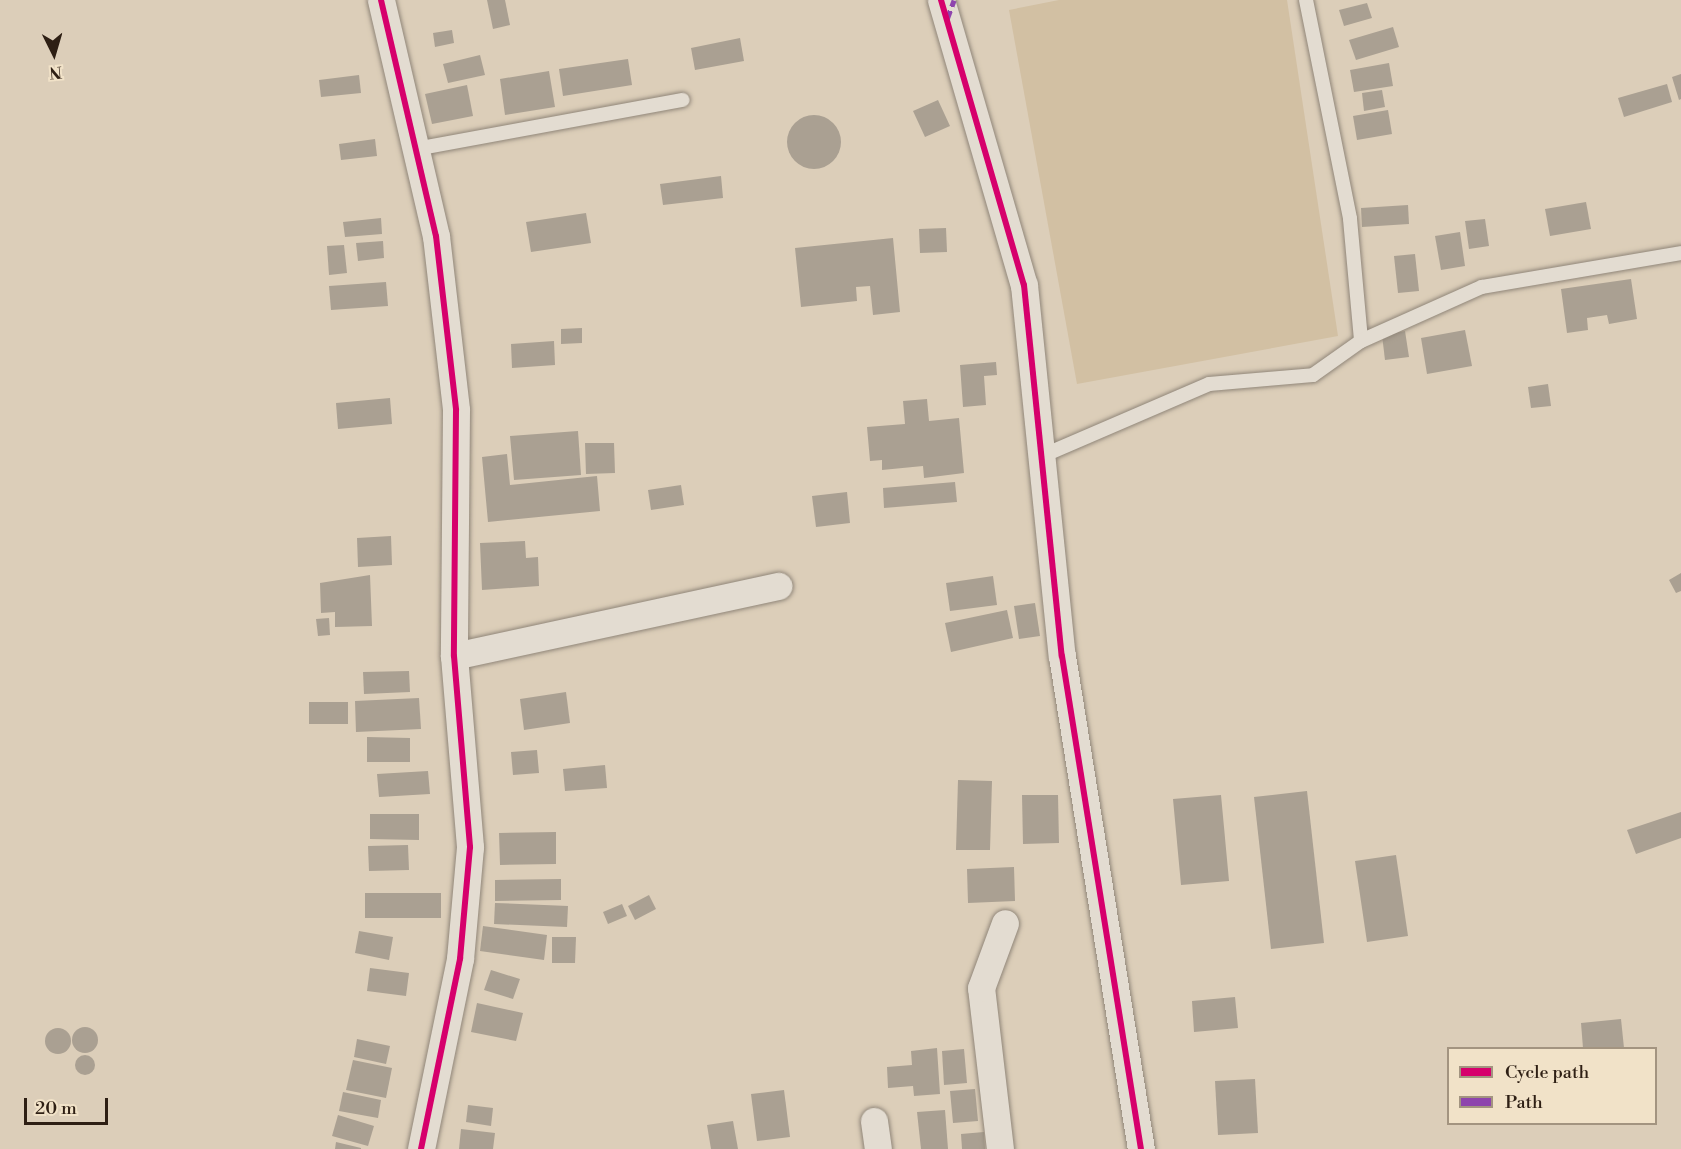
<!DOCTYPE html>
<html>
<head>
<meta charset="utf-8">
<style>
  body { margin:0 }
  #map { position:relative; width:1681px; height:1149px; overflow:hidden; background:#dcceb9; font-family:"Libre Bodoni",serif }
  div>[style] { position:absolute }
  .green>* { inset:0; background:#d2c0a3 }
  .building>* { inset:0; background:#aaa092 }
  .round { border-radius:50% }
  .roads { filter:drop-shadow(0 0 2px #908679) drop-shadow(0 0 2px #908679) }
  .lane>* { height:14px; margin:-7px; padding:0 7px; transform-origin:7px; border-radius:7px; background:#e3dcd1 }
  .street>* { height:27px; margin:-13.5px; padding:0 13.5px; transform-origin:13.5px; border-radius:13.5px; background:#e3dcd1 }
  .quiet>* { height:4.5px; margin-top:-2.25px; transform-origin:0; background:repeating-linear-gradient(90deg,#8e44ad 0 9px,transparent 0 13.5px) }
  .cycleway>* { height:6px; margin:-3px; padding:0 3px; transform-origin:3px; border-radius:3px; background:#d6006c }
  span { translate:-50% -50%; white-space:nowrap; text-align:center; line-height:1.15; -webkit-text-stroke:4.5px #f1e2c8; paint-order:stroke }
  .legend { position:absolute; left:1447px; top:1047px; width:210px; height:78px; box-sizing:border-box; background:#f1e2c8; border:2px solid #a39480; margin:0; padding:8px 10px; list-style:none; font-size:18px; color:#2e1f14 }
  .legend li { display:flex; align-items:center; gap:12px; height:30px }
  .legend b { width:30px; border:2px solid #a39480 }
  .north { position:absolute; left:24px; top:24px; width:60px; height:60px; -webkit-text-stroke:4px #f1e2c8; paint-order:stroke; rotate:175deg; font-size:16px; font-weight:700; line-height:24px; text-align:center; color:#2e1f14 }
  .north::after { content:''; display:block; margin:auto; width:21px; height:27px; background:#2e1f14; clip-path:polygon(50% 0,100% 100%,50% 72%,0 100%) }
  .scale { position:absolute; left:24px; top:1098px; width:84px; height:27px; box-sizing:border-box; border:3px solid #2e1f14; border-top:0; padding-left:8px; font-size:18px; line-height:21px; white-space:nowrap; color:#2e1f14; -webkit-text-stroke:4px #f1e2c8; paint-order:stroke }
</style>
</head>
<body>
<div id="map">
  <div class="green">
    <i style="clip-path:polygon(1059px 0,1287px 0,1338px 336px,1077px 384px,1009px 10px)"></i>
  </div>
  <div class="building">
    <i style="clip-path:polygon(487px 0,505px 0,510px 25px,493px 29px)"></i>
    <i style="clip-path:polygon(1367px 3px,1372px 18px,1344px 26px,1339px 10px)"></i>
    <i style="clip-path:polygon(1393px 27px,1399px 47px,1356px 60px,1349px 40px)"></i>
    <i style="clip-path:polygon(452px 30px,454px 43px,435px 47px,433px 33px)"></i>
    <i style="clip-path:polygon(740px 38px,744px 61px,695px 70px,691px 48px)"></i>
    <i style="clip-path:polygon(480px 55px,485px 75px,448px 83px,443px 64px)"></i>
    <i style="clip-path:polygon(628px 59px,632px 85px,563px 96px,559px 69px)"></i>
    <i style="clip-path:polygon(1389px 63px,1393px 86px,1354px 92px,1350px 70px)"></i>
    <i style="clip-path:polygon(549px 71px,555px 107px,505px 115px,500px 79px)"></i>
    <i style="clip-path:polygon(1681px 74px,1681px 99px,1679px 100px,1672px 77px)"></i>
    <i style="clip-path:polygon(359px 75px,361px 93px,321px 97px,319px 80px)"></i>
    <i style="clip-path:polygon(1667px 84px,1672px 102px,1624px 117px,1618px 98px)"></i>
    <i style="clip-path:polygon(467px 85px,473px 116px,432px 124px,425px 94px)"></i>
    <i style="clip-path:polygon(1382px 90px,1385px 107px,1364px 111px,1362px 93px)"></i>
    <i style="clip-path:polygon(938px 100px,950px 126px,925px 137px,913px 111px)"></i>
    <i style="clip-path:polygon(1388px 110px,1392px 134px,1357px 140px,1353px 116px)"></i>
    <i class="round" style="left:787px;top:115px;width:54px;height:54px"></i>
    <i style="clip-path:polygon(375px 139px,377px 156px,341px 160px,339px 144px)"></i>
    <i style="clip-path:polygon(721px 176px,723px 198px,663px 205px,660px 184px)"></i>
    <i style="clip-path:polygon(1586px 202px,1591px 229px,1550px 236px,1545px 209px)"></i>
    <i style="clip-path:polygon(1408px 205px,1409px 224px,1362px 227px,1361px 208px)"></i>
    <i style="clip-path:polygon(586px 213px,591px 243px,531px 252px,526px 222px)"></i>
    <i style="clip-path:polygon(381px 218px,382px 234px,345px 237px,343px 222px)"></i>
    <i style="clip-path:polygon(1485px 219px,1489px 246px,1469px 249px,1465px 221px)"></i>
    <i style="clip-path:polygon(946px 228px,947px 252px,920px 253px,919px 229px)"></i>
    <i style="clip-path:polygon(1460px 232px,1465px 266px,1441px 270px,1435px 236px)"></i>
    <i style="clip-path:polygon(893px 238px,900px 312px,873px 315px,870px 286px,856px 287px,857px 301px,801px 307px,795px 248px)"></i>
    <i style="clip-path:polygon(383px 241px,384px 258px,358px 261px,356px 243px)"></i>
    <i style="clip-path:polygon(344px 245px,347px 273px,329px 275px,327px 246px)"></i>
    <i style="clip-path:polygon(1415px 254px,1419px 291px,1398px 293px,1394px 256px)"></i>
    <i style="clip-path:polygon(1631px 279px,1637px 319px,1609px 324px,1607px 315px,1587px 318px,1588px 330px,1567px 333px,1561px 289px)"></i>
    <i style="clip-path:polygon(386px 282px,388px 306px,331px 310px,329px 286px)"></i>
    <i style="clip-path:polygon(582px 328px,582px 343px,561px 344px,561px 329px)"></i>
    <i style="clip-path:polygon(1465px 330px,1472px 366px,1427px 374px,1421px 338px)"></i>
    <i style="clip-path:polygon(1405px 331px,1409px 357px,1385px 360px,1382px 335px)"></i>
    <i style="clip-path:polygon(554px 341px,555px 365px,512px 368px,511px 344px)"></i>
    <i style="clip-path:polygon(996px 362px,997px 375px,984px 376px,986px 405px,963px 407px,960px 365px)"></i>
    <i style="clip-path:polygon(1548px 384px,1551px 406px,1531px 408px,1528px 387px)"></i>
    <i style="clip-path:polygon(390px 398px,392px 424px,338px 429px,336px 403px)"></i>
    <i style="clip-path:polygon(927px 399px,929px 421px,959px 418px,964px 473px,924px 478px,923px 466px,882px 470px,882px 460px,870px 461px,867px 427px,905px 424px,903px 401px)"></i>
    <i style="clip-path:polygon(578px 431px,581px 475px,514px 480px,510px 436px)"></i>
    <i style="clip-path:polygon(585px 443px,614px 443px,615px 473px,586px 474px)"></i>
    <i style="clip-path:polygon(507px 454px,510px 485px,597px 476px,600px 511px,488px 522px,482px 457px)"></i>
    <i style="clip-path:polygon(955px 482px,957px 502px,884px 508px,883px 488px)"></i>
    <i style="clip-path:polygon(681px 485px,684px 505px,651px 510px,648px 490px)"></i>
    <i style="clip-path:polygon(847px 492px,850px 523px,816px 527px,812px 496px)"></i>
    <i style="clip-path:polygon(391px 536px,392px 565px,358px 567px,357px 538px)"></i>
    <i style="clip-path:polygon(525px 541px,526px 558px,538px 557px,539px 586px,482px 590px,480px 543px)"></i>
    <i style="clip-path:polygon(1681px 573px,1681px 591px,1676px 593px,1669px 580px)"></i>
    <i style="clip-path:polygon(370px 575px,372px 626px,335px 627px,335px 612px,321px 613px,320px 583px)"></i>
    <i style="clip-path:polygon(993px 576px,997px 605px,950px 611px,946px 583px)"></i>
    <i style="clip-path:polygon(1035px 603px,1040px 636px,1019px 639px,1014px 606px)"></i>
    <i style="clip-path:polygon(1007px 610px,1013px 638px,951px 652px,945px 623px)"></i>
    <i style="clip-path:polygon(329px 618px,330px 635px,318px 636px,316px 619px)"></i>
    <i style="clip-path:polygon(409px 671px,410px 692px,364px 694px,363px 672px)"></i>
    <i style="clip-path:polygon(566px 692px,570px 723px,524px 730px,520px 699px)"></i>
    <i style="clip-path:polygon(419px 698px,421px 729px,356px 732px,355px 701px)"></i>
    <i style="clip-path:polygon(309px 702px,348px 702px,348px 724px,309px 724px)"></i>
    <i style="clip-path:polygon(367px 737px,410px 738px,410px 762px,367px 762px)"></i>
    <i style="clip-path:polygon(537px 750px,539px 773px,513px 775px,511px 752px)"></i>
    <i style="clip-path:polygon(605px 765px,607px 788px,565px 791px,563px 769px)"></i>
    <i style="clip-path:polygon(428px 771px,430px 794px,379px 797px,377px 774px)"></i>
    <i style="clip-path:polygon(958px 780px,992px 781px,990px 850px,956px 850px)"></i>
    <i style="clip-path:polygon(1307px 791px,1324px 943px,1271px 949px,1254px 797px)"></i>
    <i style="clip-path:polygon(1022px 795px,1058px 795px,1059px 843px,1023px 844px)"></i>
    <i style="clip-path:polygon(1221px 795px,1229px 881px,1181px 885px,1173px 799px)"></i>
    <i style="clip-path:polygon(1681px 812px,1681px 838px,1636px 854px,1627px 830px)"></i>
    <i style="clip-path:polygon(370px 814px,419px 814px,419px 840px,370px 839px)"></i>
    <i style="clip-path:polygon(556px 832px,556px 864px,500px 865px,499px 833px)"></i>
    <i style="clip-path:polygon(408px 845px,409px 870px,369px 871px,368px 846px)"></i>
    <i style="clip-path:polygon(1396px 855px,1408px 936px,1367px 942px,1355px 861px)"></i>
    <i style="clip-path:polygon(1014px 867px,1015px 901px,968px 903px,967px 869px)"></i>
    <i style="clip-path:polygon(561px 879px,561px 900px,495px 901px,495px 880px)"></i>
    <i style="clip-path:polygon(365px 893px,441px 893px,441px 918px,365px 918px)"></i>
    <i style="clip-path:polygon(649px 895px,656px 909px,635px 920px,628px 906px)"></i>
    <i style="clip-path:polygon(495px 903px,568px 906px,567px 927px,494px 924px)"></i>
    <i style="clip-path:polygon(622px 904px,627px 916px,608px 924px,603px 912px)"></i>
    <i style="clip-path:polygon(483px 926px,547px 935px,544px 960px,480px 951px)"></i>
    <i style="clip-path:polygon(359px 931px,393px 937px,389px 960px,355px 953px)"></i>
    <i style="clip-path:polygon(552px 937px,576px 937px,575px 963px,552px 963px)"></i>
    <i style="clip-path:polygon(370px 968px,409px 973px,406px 996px,367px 991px)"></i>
    <i style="clip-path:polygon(491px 970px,520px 979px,513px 999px,484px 990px)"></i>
    <i style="clip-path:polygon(1235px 997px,1238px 1028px,1194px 1032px,1192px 1001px)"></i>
    <i style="clip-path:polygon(477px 1003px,523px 1013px,516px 1041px,471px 1032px)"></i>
    <i style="clip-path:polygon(1621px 1019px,1624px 1048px,1583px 1048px,1581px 1023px)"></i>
    <i class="round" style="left:72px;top:1027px;width:26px;height:26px"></i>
    <i class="round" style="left:45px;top:1028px;width:26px;height:26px"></i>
    <i style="clip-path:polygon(357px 1039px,390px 1046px,386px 1064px,354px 1057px)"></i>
    <i style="clip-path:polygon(937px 1048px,940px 1094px,914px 1096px,913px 1086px,888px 1088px,887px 1067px,912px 1065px,911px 1051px)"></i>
    <i style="clip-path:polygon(964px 1049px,967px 1083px,944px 1085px,942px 1051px)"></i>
    <i class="round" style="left:75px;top:1055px;width:20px;height:20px"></i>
    <i style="clip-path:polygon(353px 1060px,392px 1068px,386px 1098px,346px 1090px)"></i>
    <i style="clip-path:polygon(1255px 1079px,1258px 1133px,1218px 1135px,1215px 1081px)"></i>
    <i style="clip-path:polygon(975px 1089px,978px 1121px,953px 1123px,950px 1091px)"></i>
    <i style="clip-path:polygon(784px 1090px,790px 1137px,757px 1141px,751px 1094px)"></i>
    <i style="clip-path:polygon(343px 1092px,381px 1100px,378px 1118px,339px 1111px)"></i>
    <i style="clip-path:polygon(468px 1105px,493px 1108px,491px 1126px,466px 1122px)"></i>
    <i style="clip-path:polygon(945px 1110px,948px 1149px,921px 1149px,917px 1112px)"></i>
    <i style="clip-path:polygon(338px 1115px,374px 1126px,368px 1146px,332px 1136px)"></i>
    <i style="clip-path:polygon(733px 1121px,738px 1149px,711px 1149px,707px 1125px)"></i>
    <i style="clip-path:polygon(461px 1129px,495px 1133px,493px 1149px,459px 1149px)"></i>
    <i style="clip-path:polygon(984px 1132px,985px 1149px,962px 1149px,961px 1134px)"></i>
    <i style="clip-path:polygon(336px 1142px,361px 1148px,361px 1149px,335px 1149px)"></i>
  </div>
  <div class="roads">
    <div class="lane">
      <i style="left:1306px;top:0;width:223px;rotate:78.6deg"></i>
      <i style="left:1350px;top:219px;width:122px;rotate:84.8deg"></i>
      <i style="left:415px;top:149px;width:272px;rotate:-10.4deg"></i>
      <i style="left:1042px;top:456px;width:182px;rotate:-23.3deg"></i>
      <i style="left:1209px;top:384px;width:104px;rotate:-4.9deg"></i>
      <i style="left:1313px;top:375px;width:59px;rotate:-35.3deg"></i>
      <i style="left:1361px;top:341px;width:133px;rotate:-24.1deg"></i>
      <i style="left:1482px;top:287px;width:202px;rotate:-9.7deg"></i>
    </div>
    <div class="street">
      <i style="left:381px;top:0;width:242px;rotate:76.9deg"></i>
      <i style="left:436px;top:236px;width:175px;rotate:83.4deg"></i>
      <i style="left:456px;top:410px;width:246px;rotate:90.5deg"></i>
      <i style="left:454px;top:656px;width:192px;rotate:85.2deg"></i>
      <i style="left:470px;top:847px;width:112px;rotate:95.1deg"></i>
      <i style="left:460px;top:959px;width:194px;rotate:101.6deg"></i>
      <i style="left:941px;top:0;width:297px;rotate:73.8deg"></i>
      <i style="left:1024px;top:285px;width:373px;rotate:84.2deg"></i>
      <i style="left:1062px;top:656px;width:499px;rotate:80.9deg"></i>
      <i style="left:454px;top:656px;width:332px;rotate:-12.2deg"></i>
      <i style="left:874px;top:1121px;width:28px;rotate:82deg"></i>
      <i style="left:1000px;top:1149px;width:162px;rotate:-96.7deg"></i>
      <i style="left:981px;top:988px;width:69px;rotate:-69.7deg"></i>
    </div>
  </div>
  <div class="quiet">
    <i style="left:947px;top:19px;width:20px;rotate:-70deg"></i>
  </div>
  <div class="cycleway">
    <i style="left:381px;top:0;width:242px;rotate:76.9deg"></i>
    <i style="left:436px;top:236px;width:175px;rotate:83.4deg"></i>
    <i style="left:456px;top:410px;width:246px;rotate:90.5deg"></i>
    <i style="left:454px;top:656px;width:192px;rotate:85.2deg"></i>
    <i style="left:470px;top:847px;width:112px;rotate:95.1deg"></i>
    <i style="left:460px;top:959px;width:194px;rotate:101.6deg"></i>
    <i style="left:941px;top:0;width:297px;rotate:73.8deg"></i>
    <i style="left:1024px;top:285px;width:373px;rotate:84.2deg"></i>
    <i style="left:1062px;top:656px;width:499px;rotate:80.9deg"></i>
  </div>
  <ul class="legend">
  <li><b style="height:8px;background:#d6006c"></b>Cycle path</li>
  <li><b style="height:8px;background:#8e44ad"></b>Path</li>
  </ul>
  <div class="north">N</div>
  <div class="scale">20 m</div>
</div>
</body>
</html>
